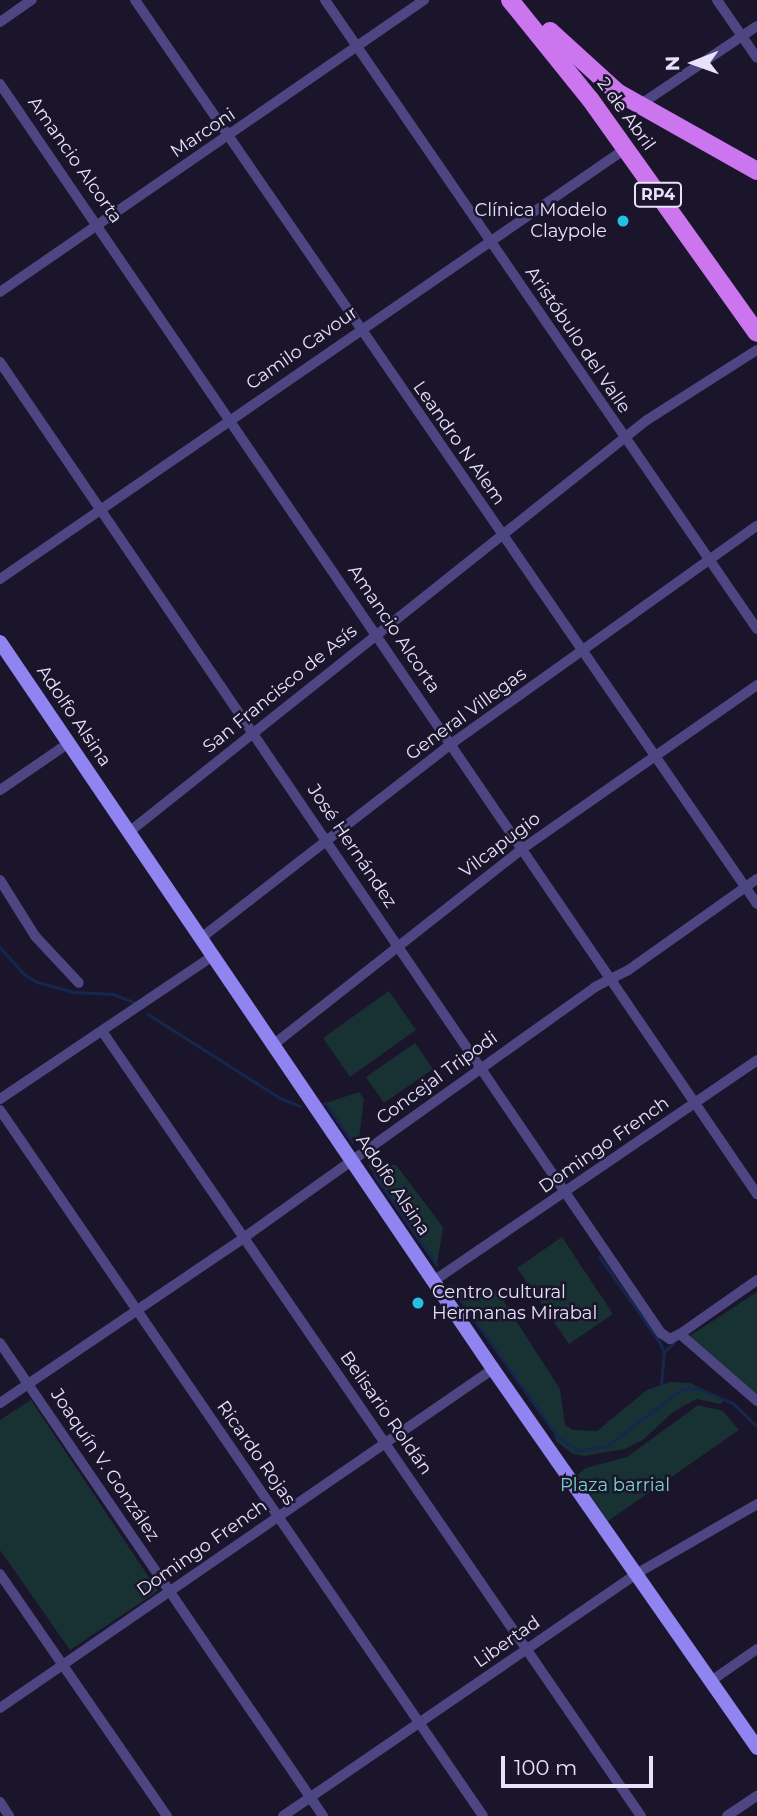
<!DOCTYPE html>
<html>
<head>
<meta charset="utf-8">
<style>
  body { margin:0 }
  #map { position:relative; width:757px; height:1816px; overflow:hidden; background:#1a152a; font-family:Montserrat,sans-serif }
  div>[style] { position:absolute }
  .green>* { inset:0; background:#183233 }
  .stream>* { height:2.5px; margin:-1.25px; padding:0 1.25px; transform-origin:1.25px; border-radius:1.25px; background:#16274d }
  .street>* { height:10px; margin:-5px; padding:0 5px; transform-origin:5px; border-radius:5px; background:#4d4683 }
  .secondary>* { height:14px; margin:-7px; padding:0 7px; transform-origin:7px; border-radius:7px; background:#9084f0 }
  .primary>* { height:18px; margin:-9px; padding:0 9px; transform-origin:9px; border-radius:9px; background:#cb75ee }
  .dots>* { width:19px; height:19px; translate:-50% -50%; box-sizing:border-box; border:4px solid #1a152a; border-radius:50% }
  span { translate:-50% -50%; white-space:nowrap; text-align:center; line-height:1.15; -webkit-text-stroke:5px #1a152a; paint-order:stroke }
  .shield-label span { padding:2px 5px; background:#1a152a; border:2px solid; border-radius:5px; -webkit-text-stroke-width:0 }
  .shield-label { font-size:16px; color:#e7e1fb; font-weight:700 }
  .street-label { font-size:18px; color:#e7e1fb }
  .poi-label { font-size:18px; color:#e7e1fb }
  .right { translate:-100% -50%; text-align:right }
  .left { translate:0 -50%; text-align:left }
  .park-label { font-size:18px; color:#74d4c4 }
  .north { position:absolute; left:659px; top:28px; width:70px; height:70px; -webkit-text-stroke:5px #1a152a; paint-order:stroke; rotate:269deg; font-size:19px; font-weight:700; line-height:28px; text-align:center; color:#e7e1fb }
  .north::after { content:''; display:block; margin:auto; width:24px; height:32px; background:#e7e1fb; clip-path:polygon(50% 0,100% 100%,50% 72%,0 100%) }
  .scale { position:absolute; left:501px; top:1756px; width:152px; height:32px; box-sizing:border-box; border:4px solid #e7e1fb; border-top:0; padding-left:9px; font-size:21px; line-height:24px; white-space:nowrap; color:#e7e1fb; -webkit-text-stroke:5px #1a152a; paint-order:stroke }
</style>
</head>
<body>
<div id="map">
  <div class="green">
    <i style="clip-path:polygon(389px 991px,416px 1030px,350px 1077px,323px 1038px)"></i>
    <i style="clip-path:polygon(415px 1043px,433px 1069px,384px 1103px,366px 1077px)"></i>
    <i style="clip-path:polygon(359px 1092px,364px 1099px,359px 1139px,353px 1142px,326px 1103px)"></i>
    <i style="clip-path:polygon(368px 1165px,396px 1165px,443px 1227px,437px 1265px)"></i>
    <i style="clip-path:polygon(562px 1237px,613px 1314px,569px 1344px,517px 1268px)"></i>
    <i style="clip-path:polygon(450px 1285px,497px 1291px,560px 1389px,565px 1425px,573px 1430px,597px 1431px,647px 1390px,670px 1382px,690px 1383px,724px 1399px,721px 1404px,696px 1399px,673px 1412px,643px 1440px,625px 1449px,584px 1456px,573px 1454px,556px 1441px,552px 1428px)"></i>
    <i style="clip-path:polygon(757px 1292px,757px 1394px,702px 1353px,696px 1341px,688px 1337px)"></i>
    <i style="clip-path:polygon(31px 1400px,158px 1591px,70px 1650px,0 1550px,0 1420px)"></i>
    <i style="clip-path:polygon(698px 1405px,723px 1411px,739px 1430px,608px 1521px,577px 1475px,586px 1468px,627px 1457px)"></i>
  </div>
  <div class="stream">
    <i style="left:0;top:947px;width:36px;rotate:48deg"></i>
    <i style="left:24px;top:974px;width:15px;rotate:32deg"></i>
    <i style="left:37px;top:982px;width:38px;rotate:15deg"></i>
    <i style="left:74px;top:992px;width:39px;rotate:3deg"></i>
    <i style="left:113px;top:994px;width:22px;rotate:21deg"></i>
    <i style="left:148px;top:1014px;width:159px;rotate:32.4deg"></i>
    <i style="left:282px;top:1099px;width:19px;rotate:21deg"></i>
    <i style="left:323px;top:1104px;width:3px;rotate:-18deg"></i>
    <i style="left:326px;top:1103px;width:47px;rotate:55.3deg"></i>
    <i style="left:375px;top:1175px;width:109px;rotate:55.4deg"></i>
    <i style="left:600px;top:1257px;width:104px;rotate:54.8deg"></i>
    <i style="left:660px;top:1342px;width:11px;rotate:68deg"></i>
    <i style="left:450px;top:1285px;width:186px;rotate:54.6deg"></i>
    <i style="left:558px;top:1437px;width:25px;rotate:32deg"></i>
    <i style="left:579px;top:1450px;width:28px;rotate:-8deg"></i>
    <i style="left:607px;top:1446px;width:94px;rotate:-37.2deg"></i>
    <i style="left:682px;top:1389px;width:15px;rotate:-4deg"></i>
    <i style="left:697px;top:1388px;width:39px;rotate:23deg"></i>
    <i style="left:733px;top:1403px;width:33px;rotate:44deg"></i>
    <i style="left:661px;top:1385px;width:33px;rotate:-85deg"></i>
    <i style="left:664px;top:1352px;width:13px;rotate:-42deg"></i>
  </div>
  <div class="street">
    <i style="left:135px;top:0;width:1097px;rotate:55.47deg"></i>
    <i style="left:325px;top:0;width:763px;rotate:55.52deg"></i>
    <i style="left:717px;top:0;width:70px;rotate:55.4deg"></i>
    <i style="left:0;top:22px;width:39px;rotate:-35deg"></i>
    <i style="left:0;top:84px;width:1344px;rotate:55.71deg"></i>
    <i style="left:638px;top:106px;width:143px;rotate:-33.9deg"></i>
    <i style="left:0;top:292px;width:515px;rotate:-34.55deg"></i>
    <i style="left:0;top:362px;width:1175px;rotate:55.76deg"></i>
    <i style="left:661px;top:1333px;width:11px;rotate:34deg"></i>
    <i style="left:670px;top:1339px;width:11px;rotate:-27deg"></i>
    <i style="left:680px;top:1334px;width:94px;rotate:-35deg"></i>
    <i style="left:0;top:579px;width:759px;rotate:-34.53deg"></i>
    <i style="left:0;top:790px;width:83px;rotate:-34.3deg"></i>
    <i style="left:129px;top:832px;width:662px;rotate:-38.5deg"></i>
    <i style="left:647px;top:420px;width:130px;rotate:-32.5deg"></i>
    <i style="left:0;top:880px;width:66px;rotate:58deg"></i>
    <i style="left:35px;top:936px;width:64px;rotate:46.9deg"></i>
    <i style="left:201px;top:938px;width:316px;rotate:-37.8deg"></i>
    <i style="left:451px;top:744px;width:376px;rotate:-35.5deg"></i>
    <i style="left:102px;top:1031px;width:952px;rotate:55.53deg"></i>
    <i style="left:273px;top:1045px;width:317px;rotate:-38.2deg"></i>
    <i style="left:522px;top:849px;width:287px;rotate:-34.9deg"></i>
    <i style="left:0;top:1099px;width:257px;rotate:-33.9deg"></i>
    <i style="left:0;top:1110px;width:855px;rotate:55.62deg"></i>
    <i style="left:435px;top:1280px;width:390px;rotate:-34.3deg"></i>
    <i style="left:680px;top:1334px;width:102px;rotate:41deg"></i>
    <i style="left:0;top:1343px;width:573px;rotate:55.67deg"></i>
    <i style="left:0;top:1403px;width:292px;rotate:-34.1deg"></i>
    <i style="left:242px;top:1239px;width:434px;rotate:-35.5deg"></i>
    <i style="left:595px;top:987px;width:36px;rotate:-27deg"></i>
    <i style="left:627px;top:971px;width:159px;rotate:-35.3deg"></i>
    <i style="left:0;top:1574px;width:294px;rotate:55.4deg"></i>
    <i style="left:711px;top:1681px;width:56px;rotate:-34.8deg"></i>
    <i style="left:0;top:1708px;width:598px;rotate:-34.51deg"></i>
    <i style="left:0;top:1802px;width:17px;rotate:57deg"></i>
    <i style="left:283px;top:1816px;width:428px;rotate:-34.4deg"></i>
    <i style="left:636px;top:1574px;width:140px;rotate:-30deg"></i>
    <i style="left:727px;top:1816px;width:36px;rotate:-34deg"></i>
  </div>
  <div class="secondary">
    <i style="left:0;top:642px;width:878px;rotate:55.86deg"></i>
    <i style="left:493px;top:1369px;width:462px;rotate:55.1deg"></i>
  </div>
  <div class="primary">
    <i style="left:510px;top:0;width:127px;rotate:51.1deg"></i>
    <i style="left:590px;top:99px;width:287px;rotate:54.5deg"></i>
    <i style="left:550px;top:31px;width:91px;rotate:42.3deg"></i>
    <i style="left:617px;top:92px;width:161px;rotate:29.4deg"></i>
  </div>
  <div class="dots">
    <i style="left:623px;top:221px;background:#24c1e5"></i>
    <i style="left:418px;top:1303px;background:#24c1e5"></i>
  </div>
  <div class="shield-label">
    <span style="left:658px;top:195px">RP4</span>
  </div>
  <div class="street-label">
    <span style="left:626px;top:114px;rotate:54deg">2 de Abril</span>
    <span style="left:203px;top:133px;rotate:-34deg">Marconi</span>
    <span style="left:75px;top:160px;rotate:55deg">Amancio Alcorta</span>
    <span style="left:578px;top:340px;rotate:56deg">Aristóbulo del Valle</span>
    <span style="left:302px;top:348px;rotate:-35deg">Camilo Cavour</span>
    <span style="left:459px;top:443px;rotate:55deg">Leandro N Alem</span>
    <span style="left:394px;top:629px;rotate:56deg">Amancio Alcorta</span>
    <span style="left:280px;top:689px;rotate:-39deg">San Francisco de Asís</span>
    <span style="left:466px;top:714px;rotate:-36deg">General Villegas</span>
    <span style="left:74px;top:716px;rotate:56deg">Adolfo Alsina</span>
    <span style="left:500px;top:845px;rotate:-37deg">Vilcapugio</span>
    <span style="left:352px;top:846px;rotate:56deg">José Hernández</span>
    <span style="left:437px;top:1078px;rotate:-36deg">Concejal Tripodi</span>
    <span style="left:604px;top:1145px;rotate:-35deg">Domingo French</span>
    <span style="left:393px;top:1185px;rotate:56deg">Adolfo Alsina</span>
    <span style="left:386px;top:1413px;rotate:55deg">Belisario Roldán</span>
    <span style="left:256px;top:1453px;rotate:55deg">Ricardo Rojas</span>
    <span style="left:105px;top:1465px;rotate:56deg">Joaquín V. González</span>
    <span style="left:202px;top:1548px;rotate:-35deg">Domingo French</span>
    <span style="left:507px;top:1642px;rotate:-35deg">Libertad</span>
  </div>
  <div class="poi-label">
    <span class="right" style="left:607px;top:221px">Clínica Modelo<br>Claypole</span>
    <span class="left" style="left:432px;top:1303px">Centro cultural<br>Hermanas Mirabal</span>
  </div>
  <div class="park-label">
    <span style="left:615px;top:1485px">Plaza barrial</span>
  </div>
  <div class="north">N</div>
  <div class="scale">100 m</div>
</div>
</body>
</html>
